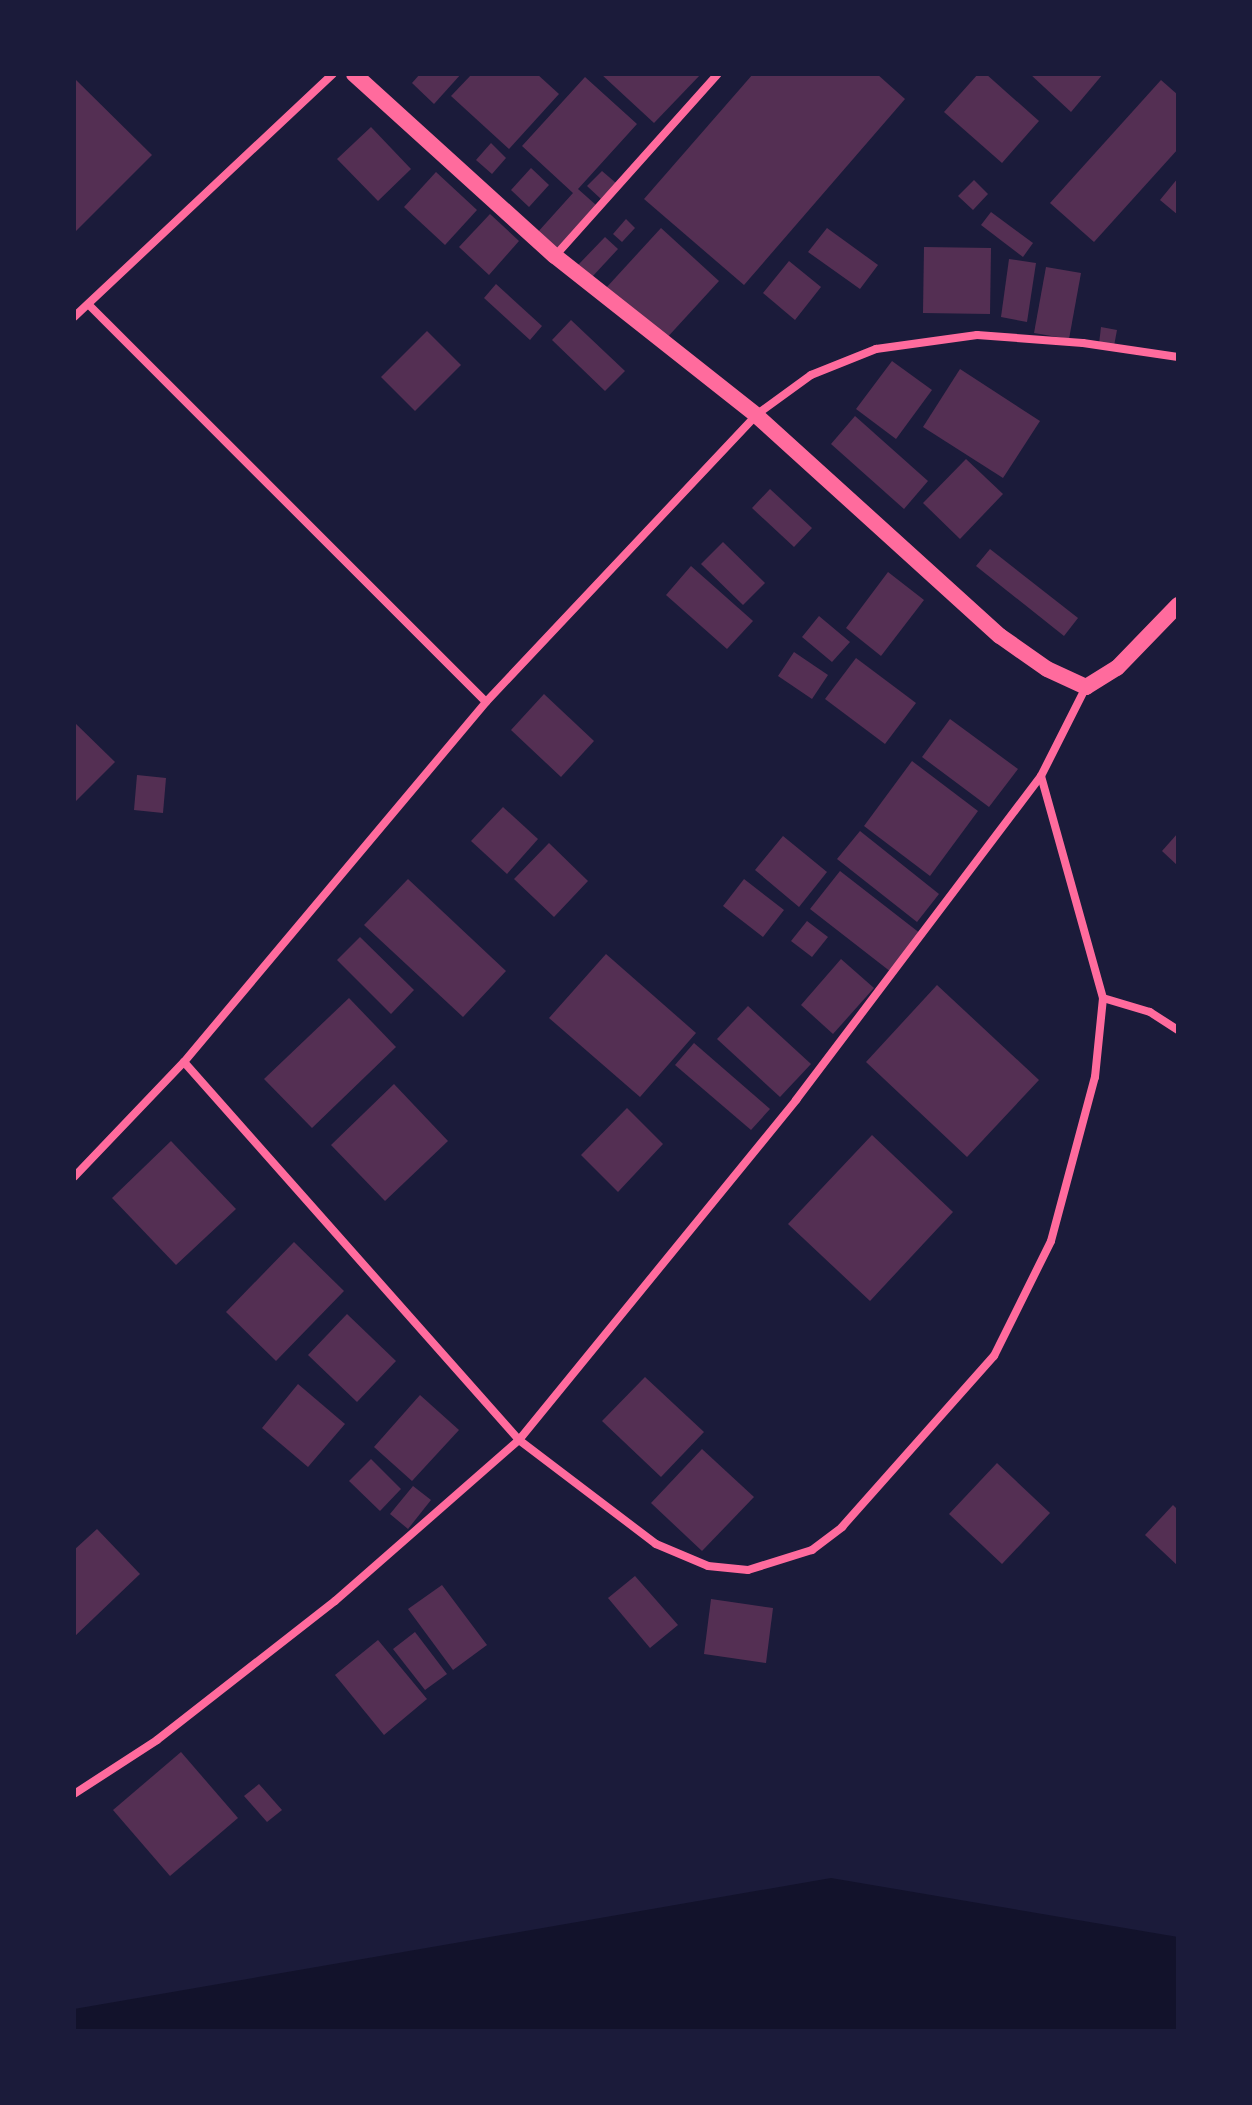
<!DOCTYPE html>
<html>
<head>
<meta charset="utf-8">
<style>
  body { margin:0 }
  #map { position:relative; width:1252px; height:2105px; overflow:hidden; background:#1b1b3a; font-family:Manrope,sans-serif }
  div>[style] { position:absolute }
  .water>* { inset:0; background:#12122b }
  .building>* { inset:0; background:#542f53 }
  .minor>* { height:8px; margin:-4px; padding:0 4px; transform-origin:4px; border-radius:4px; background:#ff6b9d }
  .secondary>* { height:16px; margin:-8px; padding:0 8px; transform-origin:8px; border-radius:8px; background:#ff6b9d }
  span { translate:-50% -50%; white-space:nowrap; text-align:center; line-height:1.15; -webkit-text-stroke:6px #1b1b3a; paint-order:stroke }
  .frame { position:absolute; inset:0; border:76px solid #1b1b3a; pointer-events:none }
</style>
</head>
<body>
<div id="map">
  <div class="water">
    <i style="clip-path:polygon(831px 1878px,1178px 1937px,1178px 2031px,74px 2031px,74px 2009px)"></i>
  </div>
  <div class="building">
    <i style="clip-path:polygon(420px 74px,461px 74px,434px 104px,412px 83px)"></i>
    <i style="clip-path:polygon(472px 74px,537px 74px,559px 94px,509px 149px,451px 96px)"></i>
    <i style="clip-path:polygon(601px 74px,701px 74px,654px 123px)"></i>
    <i style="clip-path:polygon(753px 74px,877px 74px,905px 99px,744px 285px,644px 199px)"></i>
    <i style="clip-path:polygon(978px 74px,986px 74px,1039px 121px,1002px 163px,944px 112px)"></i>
    <i style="clip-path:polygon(1030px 74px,1103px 74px,1071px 112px)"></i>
    <i style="clip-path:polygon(585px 77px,637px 124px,578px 189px,596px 205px,555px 250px,537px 233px,573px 193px,522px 146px)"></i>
    <i style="clip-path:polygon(74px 78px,152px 155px,74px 233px)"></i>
    <i style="clip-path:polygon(1161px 80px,1178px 95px,1178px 149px,1094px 242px,1050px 203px)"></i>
    <i style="clip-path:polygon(371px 127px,411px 169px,378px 201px,337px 159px)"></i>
    <i style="clip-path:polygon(491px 143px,506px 158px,492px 174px,476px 160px)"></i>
    <i style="clip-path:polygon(531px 168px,549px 185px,529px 207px,511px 190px)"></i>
    <i style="clip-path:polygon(602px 171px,616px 183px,601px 199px,587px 186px)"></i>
    <i style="clip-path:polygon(436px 172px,477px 210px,445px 245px,404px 207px)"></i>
    <i style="clip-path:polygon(1178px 178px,1178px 215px,1160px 200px)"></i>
    <i style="clip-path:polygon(974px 180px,988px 194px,973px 210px,958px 196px)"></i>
    <i style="clip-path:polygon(991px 212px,1033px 243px,1023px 257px,981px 225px)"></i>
    <i style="clip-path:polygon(490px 214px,519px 241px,489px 275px,459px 247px)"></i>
    <i style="clip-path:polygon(626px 219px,635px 228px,622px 242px,613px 234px)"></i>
    <i style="clip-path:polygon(661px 228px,719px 281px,664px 341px,606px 288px)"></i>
    <i style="clip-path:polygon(827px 228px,878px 265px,860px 289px,808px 252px)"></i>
    <i style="clip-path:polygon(605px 237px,618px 249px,592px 277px,578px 265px)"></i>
    <i style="clip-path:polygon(924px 247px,991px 248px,990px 314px,923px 313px)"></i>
    <i style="clip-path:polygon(1009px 259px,1036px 263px,1027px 322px,1001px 317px)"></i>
    <i style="clip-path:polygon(789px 261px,821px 287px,795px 320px,763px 293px)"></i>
    <i style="clip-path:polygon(1046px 267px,1081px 273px,1069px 339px,1034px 333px)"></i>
    <i style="clip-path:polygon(496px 284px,542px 326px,530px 340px,484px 298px)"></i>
    <i style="clip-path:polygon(571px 320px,625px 371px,605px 391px,552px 340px)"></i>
    <i style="clip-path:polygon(1101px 327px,1117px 330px,1114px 346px,1099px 344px)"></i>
    <i style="clip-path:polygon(427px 331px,461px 365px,415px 411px,381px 377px)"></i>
    <i style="clip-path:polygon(892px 361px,932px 390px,896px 439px,856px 409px)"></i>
    <i style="clip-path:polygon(960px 369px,1040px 421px,1003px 478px,923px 427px)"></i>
    <i style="clip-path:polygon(855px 416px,928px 481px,904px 509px,831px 444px)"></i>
    <i style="clip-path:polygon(966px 459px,1003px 494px,960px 539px,923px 503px)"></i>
    <i style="clip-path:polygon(770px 489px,812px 528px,794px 547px,752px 508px)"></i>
    <i style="clip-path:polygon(723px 542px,765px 583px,743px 605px,701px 564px)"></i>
    <i style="clip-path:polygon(990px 549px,1078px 618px,1064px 636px,976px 566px)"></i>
    <i style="clip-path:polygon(691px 566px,753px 621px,727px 649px,666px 595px)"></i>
    <i style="clip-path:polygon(888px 572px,924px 600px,881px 656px,846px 628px)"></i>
    <i style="clip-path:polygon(819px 616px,850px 642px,832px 662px,802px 637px)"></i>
    <i style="clip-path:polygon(794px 652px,828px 675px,812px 699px,778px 676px)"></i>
    <i style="clip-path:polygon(856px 658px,916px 703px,885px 744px,825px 699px)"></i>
    <i style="clip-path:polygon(544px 694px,594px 741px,561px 777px,511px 730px)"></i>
    <i style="clip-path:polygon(950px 719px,1018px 769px,989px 807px,922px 757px)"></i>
    <i style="clip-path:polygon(74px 722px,115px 762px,74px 803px)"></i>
    <i style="clip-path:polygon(912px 761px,978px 811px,930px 876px,864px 826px)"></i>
    <i style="clip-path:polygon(137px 775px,166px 778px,163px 813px,134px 810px)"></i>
    <i style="clip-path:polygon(503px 807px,538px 839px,507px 874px,471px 841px)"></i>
    <i style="clip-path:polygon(860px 831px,939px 894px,917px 922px,837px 859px)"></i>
    <i style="clip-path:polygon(1178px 833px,1178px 866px,1162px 851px)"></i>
    <i style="clip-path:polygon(783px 836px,827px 872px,799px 907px,755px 870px)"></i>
    <i style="clip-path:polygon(549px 843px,588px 881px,554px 917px,514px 879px)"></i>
    <i style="clip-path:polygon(840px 871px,921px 934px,891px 972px,810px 909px)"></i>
    <i style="clip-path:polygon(408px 879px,506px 971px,463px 1017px,364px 925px)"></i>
    <i style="clip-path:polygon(744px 879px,784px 910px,763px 937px,723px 906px)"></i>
    <i style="clip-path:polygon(807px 921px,828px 937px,812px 957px,791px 941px)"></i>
    <i style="clip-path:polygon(360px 937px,414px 990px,391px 1014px,337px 960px)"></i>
    <i style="clip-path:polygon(606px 954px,696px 1033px,640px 1097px,549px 1018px)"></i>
    <i style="clip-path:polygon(841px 959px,874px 988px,833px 1034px,801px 1005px)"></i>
    <i style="clip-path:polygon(937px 985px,1039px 1080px,967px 1157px,866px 1062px)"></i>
    <i style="clip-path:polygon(349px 998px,396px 1047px,312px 1128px,264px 1079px)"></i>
    <i style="clip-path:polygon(748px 1006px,811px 1064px,780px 1097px,717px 1039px)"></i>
    <i style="clip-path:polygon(694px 1043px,770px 1109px,751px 1130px,675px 1065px)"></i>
    <i style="clip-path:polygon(394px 1084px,448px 1141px,385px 1201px,331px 1145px)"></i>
    <i style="clip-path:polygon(627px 1108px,663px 1144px,618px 1192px,581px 1155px)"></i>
    <i style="clip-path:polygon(872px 1135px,953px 1212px,870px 1301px,788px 1224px)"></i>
    <i style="clip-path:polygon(171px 1141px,236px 1209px,176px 1265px,112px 1198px)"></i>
    <i style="clip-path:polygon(294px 1242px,344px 1291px,276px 1361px,226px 1312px)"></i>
    <i style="clip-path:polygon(347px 1314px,396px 1361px,357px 1402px,308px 1355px)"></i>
    <i style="clip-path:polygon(645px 1377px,704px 1432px,661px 1477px,602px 1421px)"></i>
    <i style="clip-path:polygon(298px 1384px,345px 1424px,308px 1467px,262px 1428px)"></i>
    <i style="clip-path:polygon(420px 1395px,459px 1430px,412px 1481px,374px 1447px)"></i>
    <i style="clip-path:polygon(702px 1449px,754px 1497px,702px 1551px,651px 1503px)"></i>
    <i style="clip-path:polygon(371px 1459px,401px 1489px,380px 1511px,349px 1481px)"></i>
    <i style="clip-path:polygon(997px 1463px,1050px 1513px,1002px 1564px,949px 1514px)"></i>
    <i style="clip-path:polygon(413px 1486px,431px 1500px,408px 1529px,390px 1514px)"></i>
    <i style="clip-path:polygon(1173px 1505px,1178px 1510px,1178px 1566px,1145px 1535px)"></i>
    <i style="clip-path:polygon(97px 1529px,140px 1574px,74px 1637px,74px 1550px)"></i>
    <i style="clip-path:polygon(635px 1576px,678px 1625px,650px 1648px,608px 1598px)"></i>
    <i style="clip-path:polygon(442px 1585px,487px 1645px,453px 1670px,408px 1609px)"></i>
    <i style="clip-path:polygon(711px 1599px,773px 1608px,766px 1663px,704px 1654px)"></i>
    <i style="clip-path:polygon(415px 1632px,447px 1674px,425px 1690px,393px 1649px)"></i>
    <i style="clip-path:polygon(378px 1640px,427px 1699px,384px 1735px,335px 1675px)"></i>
    <i style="clip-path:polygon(181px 1752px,238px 1818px,170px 1876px,113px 1810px)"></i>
    <i style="clip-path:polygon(259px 1784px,282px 1810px,267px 1822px,244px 1796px)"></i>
  </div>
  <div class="minor">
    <i style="left:555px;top:256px;width:244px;rotate:-48.2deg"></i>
    <i style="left:89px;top:305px;width:561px;rotate:45deg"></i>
    <i style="left:74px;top:317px;width:355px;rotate:-43.2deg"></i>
    <i style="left:1041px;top:776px;width:230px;rotate:74.4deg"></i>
    <i style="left:1103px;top:998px;width:49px;rotate:16.6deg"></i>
    <i style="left:1150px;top:1012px;width:33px;rotate:33deg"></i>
    <i style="left:184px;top:1062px;width:505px;rotate:48.45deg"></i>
    <i style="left:519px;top:1440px;width:172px;rotate:37.2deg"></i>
    <i style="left:656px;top:1544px;width:56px;rotate:22.9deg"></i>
    <i style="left:708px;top:1566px;width:40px;rotate:5.7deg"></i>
    <i style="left:748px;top:1570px;width:67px;rotate:-17.4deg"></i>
    <i style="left:812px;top:1550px;width:38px;rotate:-37deg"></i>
    <i style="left:842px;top:1527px;width:229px;rotate:-48.4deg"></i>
    <i style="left:994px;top:1356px;width:128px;rotate:-63.6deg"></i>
    <i style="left:1051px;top:1241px;width:170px;rotate:-75deg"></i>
    <i style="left:1095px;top:1077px;width:79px;rotate:-84.2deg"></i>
    <i style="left:74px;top:1177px;width:159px;rotate:-46.3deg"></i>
    <i style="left:184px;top:1062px;width:470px;rotate:-50deg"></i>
    <i style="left:486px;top:702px;width:394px;rotate:-46.7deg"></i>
    <i style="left:756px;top:415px;width:68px;rotate:-36deg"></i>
    <i style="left:811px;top:375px;width:70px;rotate:-21.8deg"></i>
    <i style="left:876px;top:349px;width:102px;rotate:-7.9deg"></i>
    <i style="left:977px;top:335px;width:106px;rotate:4.3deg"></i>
    <i style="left:1083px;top:343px;width:96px;rotate:8.4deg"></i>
    <i style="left:74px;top:1794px;width:99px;rotate:-33deg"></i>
    <i style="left:157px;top:1740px;width:226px;rotate:-38deg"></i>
    <i style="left:335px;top:1601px;width:244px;rotate:-41.2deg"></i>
    <i style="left:519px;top:1440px;width:439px;rotate:-50.8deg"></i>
    <i style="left:796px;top:1100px;width:406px;rotate:-52.9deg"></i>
    <i style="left:1041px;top:776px;width:100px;rotate:-63.2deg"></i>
  </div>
  <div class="secondary">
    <i style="left:354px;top:74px;width:271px;rotate:42.2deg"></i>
    <i style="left:555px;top:256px;width:256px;rotate:38.3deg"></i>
    <i style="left:756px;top:415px;width:329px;rotate:42.2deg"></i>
    <i style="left:1000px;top:636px;width:57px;rotate:35.1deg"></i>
    <i style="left:1047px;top:669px;width:43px;rotate:24.8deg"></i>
    <i style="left:1086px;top:687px;width:36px;rotate:-32deg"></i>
    <i style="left:1117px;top:668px;width:88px;rotate:-45.9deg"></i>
  </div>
  <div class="frame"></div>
</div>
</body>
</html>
